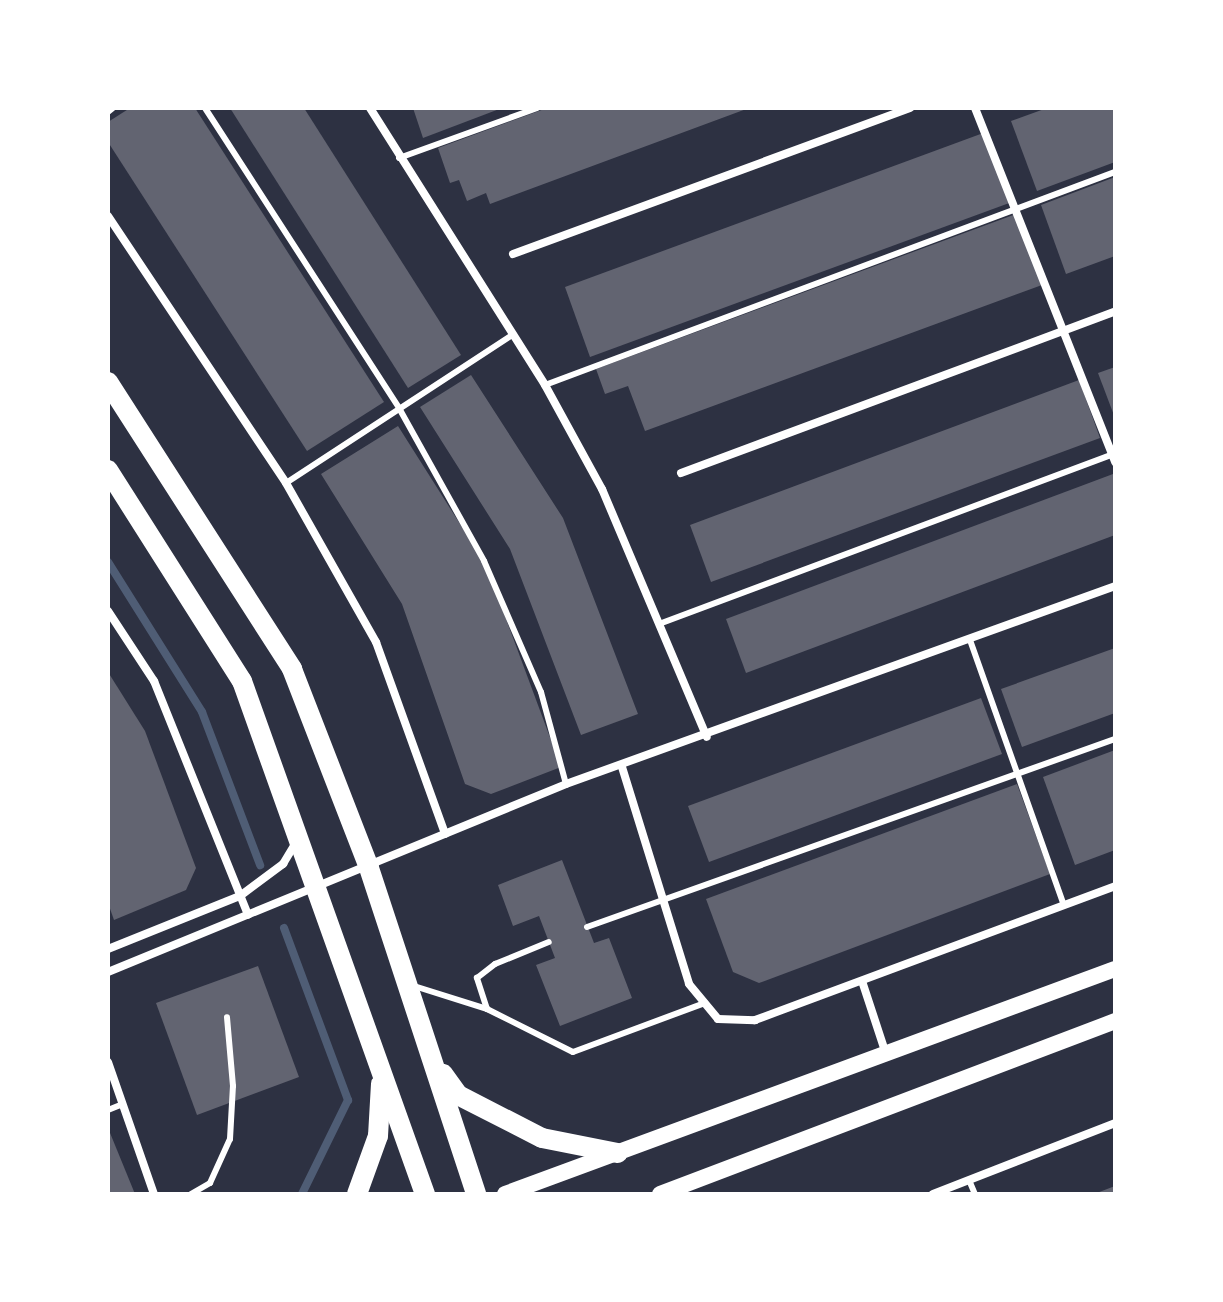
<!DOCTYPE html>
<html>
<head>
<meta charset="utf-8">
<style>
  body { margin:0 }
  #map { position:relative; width:1223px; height:1302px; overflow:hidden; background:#2d3142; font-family:"Titillium Web",sans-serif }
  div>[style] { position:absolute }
  .stream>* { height:8px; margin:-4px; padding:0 4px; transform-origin:4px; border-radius:4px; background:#4f5d75 }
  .building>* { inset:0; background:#626471 }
  .service>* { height:6px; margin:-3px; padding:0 3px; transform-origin:3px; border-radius:3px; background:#fff }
  .minor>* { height:8px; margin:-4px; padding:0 4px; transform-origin:4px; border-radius:4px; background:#fff }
  .secondary>* { height:16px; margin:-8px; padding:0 8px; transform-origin:8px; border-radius:8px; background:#fff }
  .primary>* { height:20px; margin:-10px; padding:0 10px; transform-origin:10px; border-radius:10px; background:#fff }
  span { translate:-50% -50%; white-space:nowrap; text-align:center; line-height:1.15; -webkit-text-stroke:6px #fff; paint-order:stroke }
  .frame { position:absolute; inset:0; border:110px solid #fff; pointer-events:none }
</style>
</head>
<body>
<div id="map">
  <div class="stream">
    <i style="left:108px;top:562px;width:177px;rotate:57.9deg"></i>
    <i style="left:202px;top:712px;width:164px;rotate:69.2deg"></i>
    <i style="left:284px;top:928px;width:184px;rotate:69.6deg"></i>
    <i style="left:348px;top:1100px;width:105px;rotate:116.1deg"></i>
  </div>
  <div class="building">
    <i style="clip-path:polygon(130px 108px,195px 108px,384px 402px,307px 451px,108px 142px,108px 122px)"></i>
    <i style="clip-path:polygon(230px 108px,304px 108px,461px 355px,408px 388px)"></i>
    <i style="clip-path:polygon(413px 108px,502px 108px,423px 138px)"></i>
    <i style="clip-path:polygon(547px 108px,749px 108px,490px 204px,486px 193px,467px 201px,459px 180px,450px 183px,438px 148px)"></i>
    <i style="clip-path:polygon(1047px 108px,1115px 108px,1115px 162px,1037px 191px,1011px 121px)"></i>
    <i style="clip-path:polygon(986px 132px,1012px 202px,590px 357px,565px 287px)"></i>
    <i style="clip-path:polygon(1115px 177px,1115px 256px,1066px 274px,1041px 205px)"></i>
    <i style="clip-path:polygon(1016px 214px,1042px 285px,645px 431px,628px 386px,605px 394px,596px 369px)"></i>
    <i style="clip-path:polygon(1115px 367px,1115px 418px,1098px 373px)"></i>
    <i style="clip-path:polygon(471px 375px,563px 518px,638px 714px,581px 735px,510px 549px,420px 407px)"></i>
    <i style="clip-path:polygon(1079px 380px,1100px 438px,711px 582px,690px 525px)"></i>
    <i style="clip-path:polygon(398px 426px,486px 565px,561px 767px,491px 794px,465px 784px,402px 604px,321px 474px)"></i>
    <i style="clip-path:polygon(1113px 474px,1115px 535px,746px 673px,726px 619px)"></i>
    <i style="clip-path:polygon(1115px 648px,1115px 713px,1022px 747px,1001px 689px)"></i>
    <i style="clip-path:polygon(108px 672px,145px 731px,196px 868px,186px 890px,114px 920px,108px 903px)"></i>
    <i style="clip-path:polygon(981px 698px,1002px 754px,709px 862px,688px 806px)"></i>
    <i style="clip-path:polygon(1115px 750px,1115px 850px,1075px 865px,1043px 777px)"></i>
    <i style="clip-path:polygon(1017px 784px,1050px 874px,759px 983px,733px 972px,706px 899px)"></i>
    <i style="clip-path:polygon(562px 860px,594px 943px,609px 938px,632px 998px,560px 1026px,536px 965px,555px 958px,539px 916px,513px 926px,498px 885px)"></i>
    <i style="clip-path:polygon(258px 966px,299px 1077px,197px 1115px,156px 1003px)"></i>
    <i style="clip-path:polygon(108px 1128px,135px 1194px,108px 1194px)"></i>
    <i style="clip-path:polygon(1115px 1186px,1115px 1194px,1094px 1194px)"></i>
  </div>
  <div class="service">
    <i style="left:205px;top:108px;width:357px;rotate:57.1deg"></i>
    <i style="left:399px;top:408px;width:175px;rotate:60.9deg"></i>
    <i style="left:484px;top:561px;width:143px;rotate:66.5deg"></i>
    <i style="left:541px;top:692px;width:95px;rotate:74.8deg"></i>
    <i style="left:108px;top:112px;width:6px;rotate:-39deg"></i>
    <i style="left:399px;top:158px;width:147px;rotate:-19.9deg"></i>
    <i style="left:545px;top:385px;width:608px;rotate:-20.49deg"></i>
    <i style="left:286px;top:483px;width:269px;rotate:-33.2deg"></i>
    <i style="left:659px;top:624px;width:485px;rotate:-20.5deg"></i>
    <i style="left:970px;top:640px;width:281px;rotate:70.5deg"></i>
    <i style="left:587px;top:927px;width:560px;rotate:-19.6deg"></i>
    <i style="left:414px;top:986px;width:77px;rotate:17.5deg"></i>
    <i style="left:487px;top:1009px;width:96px;rotate:26.6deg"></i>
    <i style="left:573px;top:1052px;width:141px;rotate:-20.4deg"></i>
    <i style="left:487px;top:1009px;width:33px;rotate:-108deg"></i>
    <i style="left:477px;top:978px;width:23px;rotate:-38deg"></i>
    <i style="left:495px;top:964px;width:58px;rotate:-22.2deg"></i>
    <i style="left:108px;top:1110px;width:16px;rotate:-22deg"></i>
    <i style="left:969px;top:1180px;width:15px;rotate:67deg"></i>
    <i style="left:191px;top:1194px;width:22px;rotate:-30deg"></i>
    <i style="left:210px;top:1183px;width:48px;rotate:-65.6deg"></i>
    <i style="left:230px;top:1139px;width:53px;rotate:-86.8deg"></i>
    <i style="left:233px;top:1086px;width:69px;rotate:-95deg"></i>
  </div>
  <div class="minor">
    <i style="left:370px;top:108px;width:328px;rotate:57.7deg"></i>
    <i style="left:545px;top:385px;width:119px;rotate:61.3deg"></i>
    <i style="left:602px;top:489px;width:269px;rotate:67.1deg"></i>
    <i style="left:975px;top:108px;width:381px;rotate:68.4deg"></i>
    <i style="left:108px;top:216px;width:321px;rotate:56.3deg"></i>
    <i style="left:286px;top:483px;width:183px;rotate:60.5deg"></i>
    <i style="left:376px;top:642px;width:204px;rotate:70.2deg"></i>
    <i style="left:513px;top:254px;width:423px;rotate:-20.2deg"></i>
    <i style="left:681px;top:473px;width:463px;rotate:-20.4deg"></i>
    <i style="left:108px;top:611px;width:84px;rotate:56.7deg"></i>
    <i style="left:154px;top:681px;width:252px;rotate:68.1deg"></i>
    <i style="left:622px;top:767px;width:227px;rotate:72.8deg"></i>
    <i style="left:689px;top:984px;width:45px;rotate:50.4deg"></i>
    <i style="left:718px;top:1019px;width:37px;rotate:2deg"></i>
    <i style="left:755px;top:1020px;width:384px;rotate:-20.4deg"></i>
    <i style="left:108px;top:949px;width:142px;rotate:-21.9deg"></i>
    <i style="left:240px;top:896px;width:54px;rotate:-36.7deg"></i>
    <i style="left:283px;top:864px;width:26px;rotate:-59deg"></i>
    <i style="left:108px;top:972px;width:495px;rotate:-22.3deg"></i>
    <i style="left:566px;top:784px;width:584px;rotate:-19.83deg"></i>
    <i style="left:862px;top:981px;width:77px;rotate:71.8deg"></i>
    <i style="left:108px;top:1062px;width:140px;rotate:70.8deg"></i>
    <i style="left:933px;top:1194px;width:195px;rotate:-21.3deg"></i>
  </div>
  <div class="secondary">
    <i style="left:505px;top:1194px;width:650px;rotate:-20.25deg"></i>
    <i style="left:660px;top:1194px;width:487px;rotate:-20.8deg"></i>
  </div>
  <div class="primary">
    <i style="left:108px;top:382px;width:341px;rotate:57.3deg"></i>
    <i style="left:292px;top:669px;width:213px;rotate:68.8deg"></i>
    <i style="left:369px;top:868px;width:343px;rotate:71.8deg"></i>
    <i style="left:108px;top:470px;width:250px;rotate:57.6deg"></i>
    <i style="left:242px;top:681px;width:545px;rotate:70.37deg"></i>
    <i style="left:443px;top:1074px;width:26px;rotate:54deg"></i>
    <i style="left:458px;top:1095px;width:94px;rotate:27.1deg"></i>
    <i style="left:542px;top:1138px;width:77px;rotate:11.2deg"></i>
    <i style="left:357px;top:1194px;width:62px;rotate:-70.1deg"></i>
    <i style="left:378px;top:1136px;width:52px;rotate:-86.7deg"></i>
  </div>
  <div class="frame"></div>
</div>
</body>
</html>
